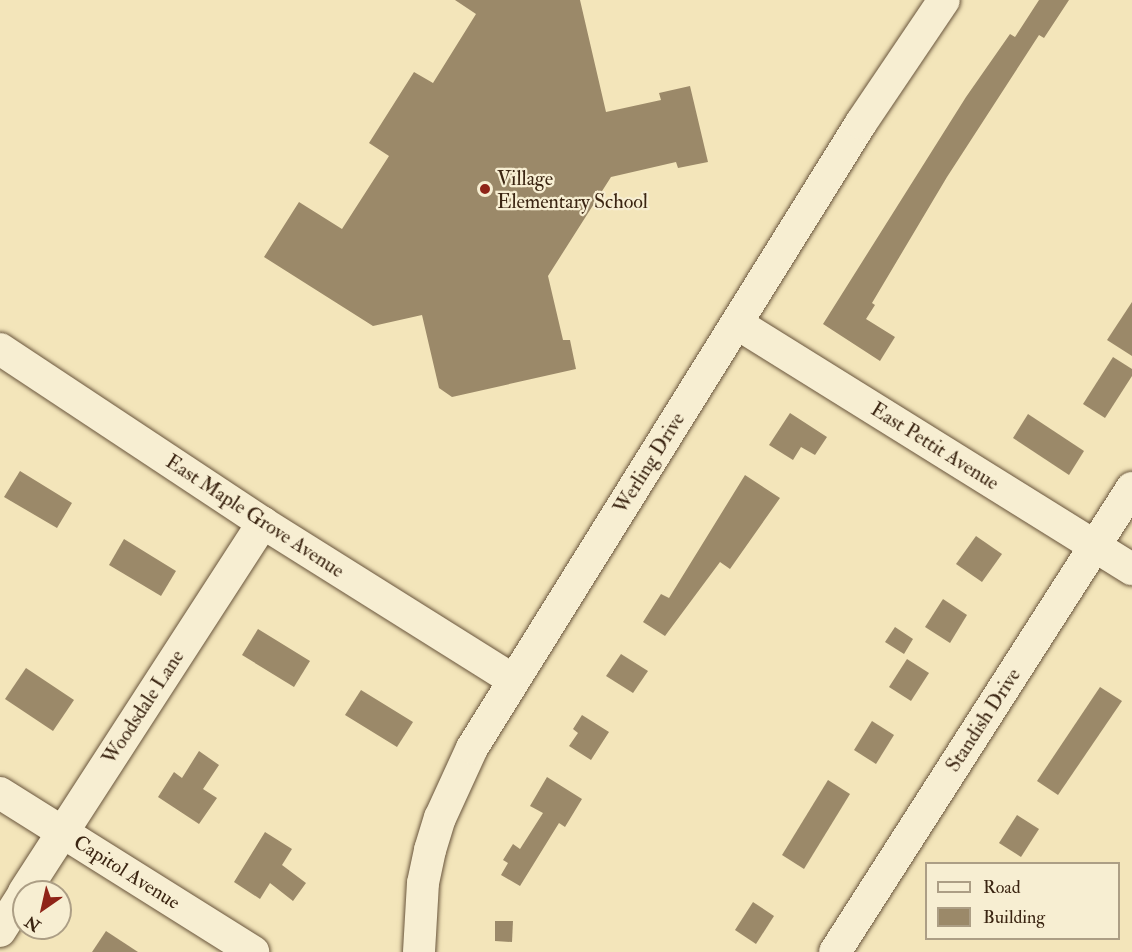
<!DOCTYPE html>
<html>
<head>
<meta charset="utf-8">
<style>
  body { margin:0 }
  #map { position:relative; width:1132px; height:952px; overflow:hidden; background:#f3e5ba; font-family:"IM FELL Double Pica",serif }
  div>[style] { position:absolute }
  .building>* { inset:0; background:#9b8969 }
  .roads { filter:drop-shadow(0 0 2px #69553c) drop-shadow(0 0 2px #69553c) }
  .minor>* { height:32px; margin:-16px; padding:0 16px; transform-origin:16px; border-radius:16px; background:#f7eed2 }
  .dots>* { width:16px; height:16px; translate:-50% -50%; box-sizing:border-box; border:3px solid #f7eed2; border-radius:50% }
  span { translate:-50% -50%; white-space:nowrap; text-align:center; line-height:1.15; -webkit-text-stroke:4.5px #f7eed2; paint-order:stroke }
  .poi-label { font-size:20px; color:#3b2512 }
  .left { translate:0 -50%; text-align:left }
  .street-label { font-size:20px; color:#3b2512 }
  .legend { position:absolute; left:925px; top:862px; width:195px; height:78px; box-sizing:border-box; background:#f7eed2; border:2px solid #ac9e85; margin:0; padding:8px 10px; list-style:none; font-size:18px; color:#3b2512 }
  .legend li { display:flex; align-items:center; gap:12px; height:30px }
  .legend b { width:30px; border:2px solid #ac9e85 }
  .north { position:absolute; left:12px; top:880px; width:60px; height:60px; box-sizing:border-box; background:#f7eed2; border:2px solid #ac9e85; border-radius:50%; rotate:214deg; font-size:16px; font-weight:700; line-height:24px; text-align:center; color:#3b2512 }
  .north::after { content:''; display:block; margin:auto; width:21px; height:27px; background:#8f2418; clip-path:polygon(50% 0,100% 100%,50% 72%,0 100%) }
</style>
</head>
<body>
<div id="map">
  <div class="building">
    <i style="clip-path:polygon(455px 0,580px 0,606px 112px,661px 100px,659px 93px,690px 86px,708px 162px,678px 168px,676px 162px,611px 177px,548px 276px,563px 340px,570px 340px,576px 369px,452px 397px,439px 388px,422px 315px,373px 326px,264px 257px,299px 202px,342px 229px,389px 156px,369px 143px,414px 72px,433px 83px,476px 14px)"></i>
    <i style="clip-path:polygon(1039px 0,1069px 0,1044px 38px,1039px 35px,947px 177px,872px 303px,875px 305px,866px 319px,895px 337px,880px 361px,823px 324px,966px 97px,1010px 34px,1015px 37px)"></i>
    <i style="clip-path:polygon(1132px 302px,1132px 356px,1107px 340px)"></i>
    <i style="clip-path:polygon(1113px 357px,1132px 369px,1132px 376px,1105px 418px,1083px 404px)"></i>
    <i style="clip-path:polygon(790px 413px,827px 437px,815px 455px,801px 447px,793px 460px,769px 445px)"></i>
    <i style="clip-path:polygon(1028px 414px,1084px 451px,1069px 475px,1013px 438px)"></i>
    <i style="clip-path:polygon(20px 471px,72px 503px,57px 528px,4px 497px)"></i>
    <i style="clip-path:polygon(745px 475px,780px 498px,730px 569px,720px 562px,665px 636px,643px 622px,661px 594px,669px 598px)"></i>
    <i style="clip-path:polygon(976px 536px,1002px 554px,982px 582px,956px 564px)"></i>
    <i style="clip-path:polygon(124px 539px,176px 571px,161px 596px,109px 565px)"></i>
    <i style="clip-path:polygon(943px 599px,967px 615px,950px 643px,925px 627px)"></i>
    <i style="clip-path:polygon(895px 627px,913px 639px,904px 654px,885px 642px)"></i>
    <i style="clip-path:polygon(258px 629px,310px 661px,294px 687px,242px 655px)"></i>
    <i style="clip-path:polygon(621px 654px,648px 671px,633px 693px,606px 676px)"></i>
    <i style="clip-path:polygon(907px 659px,929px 673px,911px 701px,889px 687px)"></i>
    <i style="clip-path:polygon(26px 668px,74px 700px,53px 731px,5px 699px)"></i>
    <i style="clip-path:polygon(1100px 687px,1122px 701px,1058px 795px,1037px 781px)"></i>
    <i style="clip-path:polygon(361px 690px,413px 722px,397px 747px,345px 715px)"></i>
    <i style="clip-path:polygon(582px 715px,609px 732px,591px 760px,569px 746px,578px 733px,573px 729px)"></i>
    <i style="clip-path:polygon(872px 721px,894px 735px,876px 764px,854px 750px)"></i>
    <i style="clip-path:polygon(199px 751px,219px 765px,203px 789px,217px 798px,199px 824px,158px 797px,174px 772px,182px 778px)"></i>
    <i style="clip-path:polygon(547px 777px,582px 799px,565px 827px,559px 823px,520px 886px,501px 875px,508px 863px,503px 860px,513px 844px,520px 849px,543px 813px,530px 806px)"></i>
    <i style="clip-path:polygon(828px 780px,850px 794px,804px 869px,782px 855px)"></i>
    <i style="clip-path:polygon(1017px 815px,1039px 829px,1021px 857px,999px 843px)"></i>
    <i style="clip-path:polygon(265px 832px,292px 849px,282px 865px,306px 883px,293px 901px,270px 883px,260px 899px,234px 882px)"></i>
    <i style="clip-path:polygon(753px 902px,774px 916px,756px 944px,735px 930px)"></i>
    <i style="clip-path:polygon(495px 921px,513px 921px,512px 942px,495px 941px)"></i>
    <i style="clip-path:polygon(106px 931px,138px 952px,92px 952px)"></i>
  </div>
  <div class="roads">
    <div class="minor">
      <i style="left:738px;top:324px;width:464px;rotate:31.9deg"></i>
      <i style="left:0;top:349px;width:315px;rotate:33.5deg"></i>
      <i style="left:263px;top:523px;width:294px;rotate:32.1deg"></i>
      <i style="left:0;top:793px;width:299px;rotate:32.1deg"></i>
      <i style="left:24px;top:892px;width:440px;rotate:-57.1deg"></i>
      <i style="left:0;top:931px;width:45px;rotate:-57.7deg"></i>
      <i style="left:419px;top:952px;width:69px;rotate:-86.7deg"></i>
      <i style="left:423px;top:883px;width:34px;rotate:-78deg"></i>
      <i style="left:430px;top:850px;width:34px;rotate:-73deg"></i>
      <i style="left:440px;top:818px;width:77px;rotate:-65.4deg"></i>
      <i style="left:472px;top:748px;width:736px;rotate:-58.1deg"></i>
      <i style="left:861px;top:123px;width:148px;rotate:-56deg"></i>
      <i style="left:835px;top:952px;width:551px;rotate:-57.38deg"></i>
    </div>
  </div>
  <div class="dots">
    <i style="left:485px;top:189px;background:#8f2418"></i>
  </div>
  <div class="poi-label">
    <span class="left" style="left:497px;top:190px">Village<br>Elementary School</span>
  </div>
  <div class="street-label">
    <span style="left:935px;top:446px;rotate:32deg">East Pettit Avenue</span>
    <span style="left:649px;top:463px;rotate:-58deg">Werling Drive</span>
    <span style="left:255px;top:516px;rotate:33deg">East Maple Grove Avenue</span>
    <span style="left:143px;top:707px;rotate:-57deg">Woodsdale Lane</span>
    <span style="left:983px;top:720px;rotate:-57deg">Standish Drive</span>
    <span style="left:127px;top:872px;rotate:32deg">Capitol Avenue</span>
  </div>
  <ul class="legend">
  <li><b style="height:8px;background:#f7eed2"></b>Road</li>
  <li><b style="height:16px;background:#9b8969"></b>Building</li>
  </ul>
  <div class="north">N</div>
</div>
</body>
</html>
